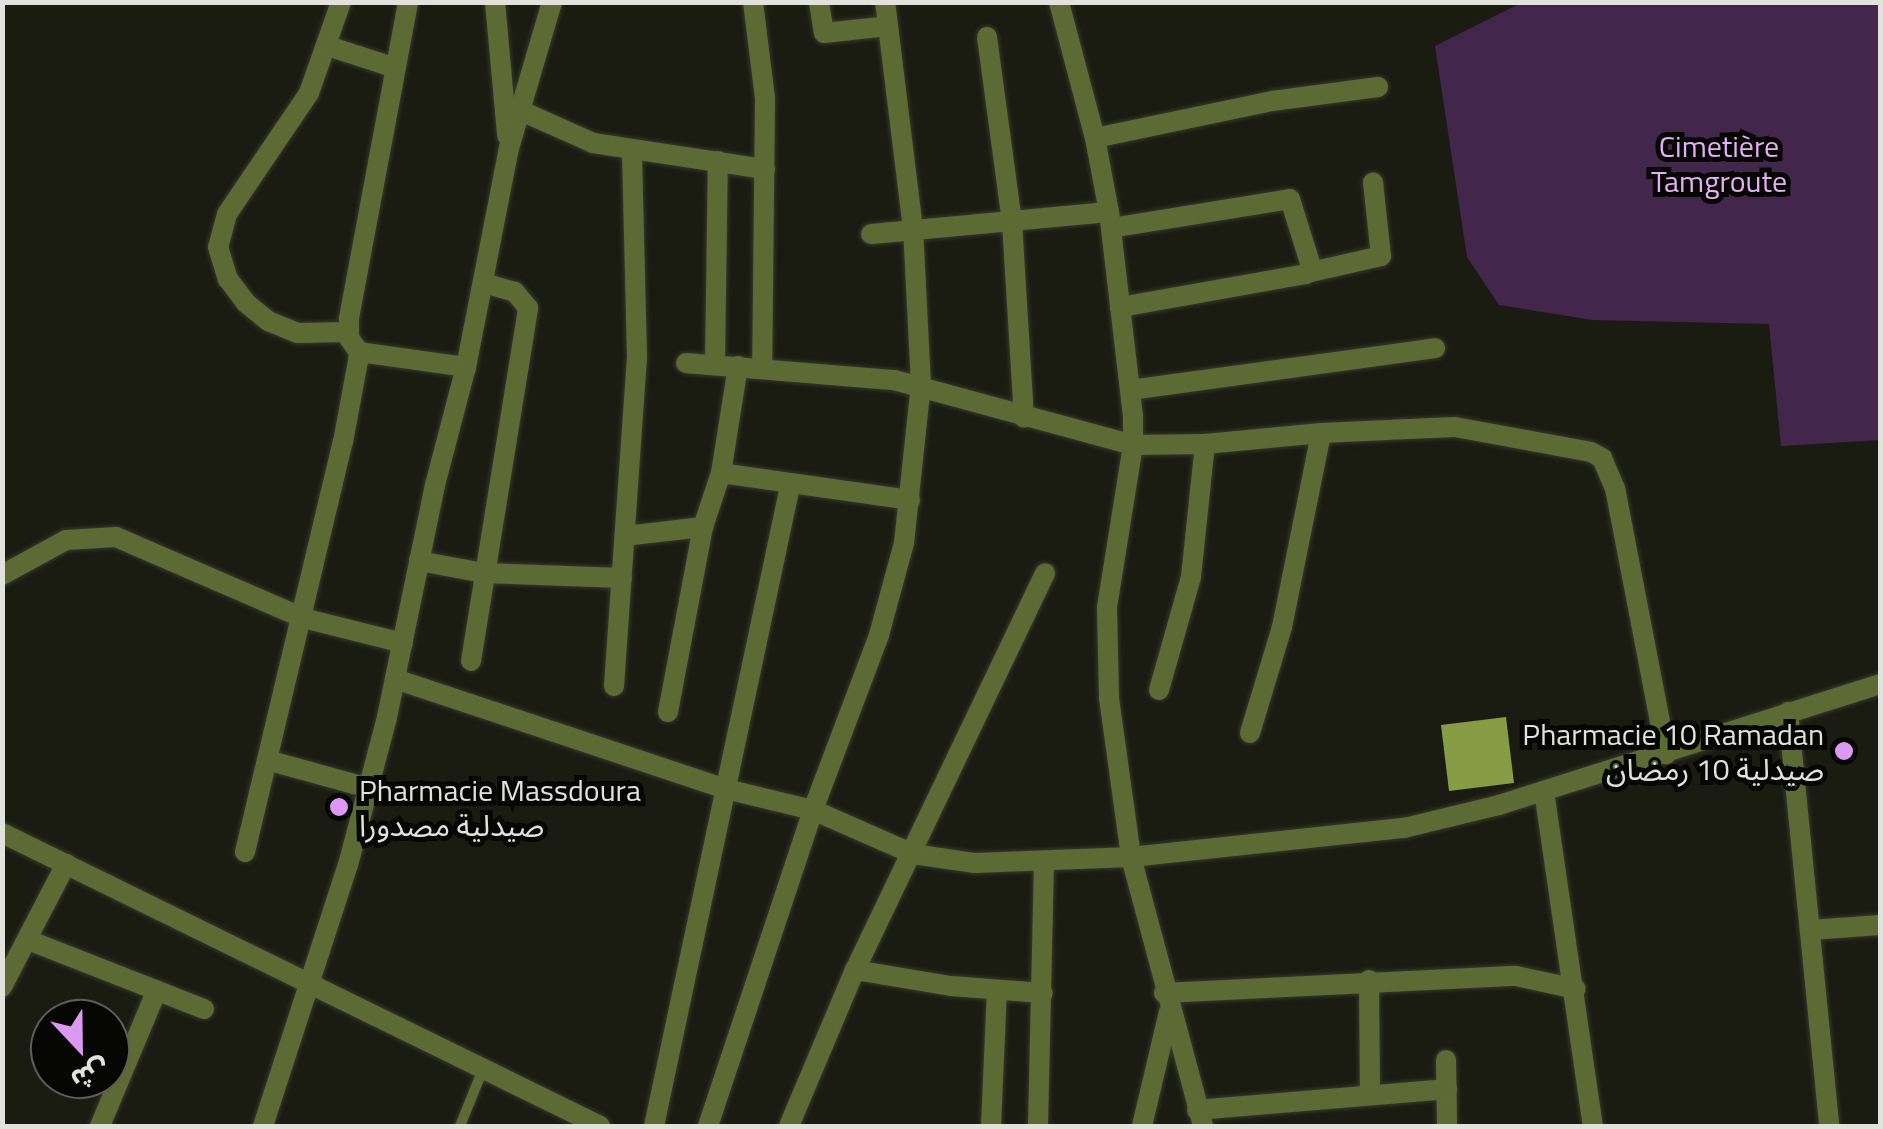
<!DOCTYPE html>
<html>
<head>
<meta charset="utf-8">
<style>
  body { margin:0 }
  #map { position:relative; width:1883px; height:1129px; overflow:hidden; background:#1a1c12; font-family:"Titillium Web","Noto Sans Arabic",sans-serif }
  div>[style] { position:absolute }
  .green>* { inset:0; background:#43264c }
  .building>* { inset:0; background:#889b45 }
  .roads { filter:drop-shadow(0 0 2px #36382e) drop-shadow(0 0 2px #36382e) }
  .service>* { height:10px; margin:-5px; padding:0 5px; transform-origin:5px; border-radius:5px; background:#5e6a34 }
  .minor>* { height:20px; margin:-10px; padding:0 10px; transform-origin:10px; border-radius:10px; background:#5e6a34 }
  .dots>* { width:28px; height:28px; translate:-50% -50%; box-sizing:border-box; border:5px solid #060603; border-radius:50% }
  span { translate:-50% -50%; white-space:nowrap; text-align:center; line-height:1.15; -webkit-text-stroke:10px #060603; paint-order:stroke }
  .park-label { font-size:30px; color:#e5aff8 }
  .poi-label { font-size:30px; color:#e0e2db }
  .right { translate:-100% -50%; text-align:right }
  .left { translate:0 -50%; text-align:left }
  .frame { position:absolute; inset:0; border:5px solid #e0e2db; pointer-events:none }
  .north { position:absolute; left:30px; top:999px; width:100px; height:100px; box-sizing:border-box; background:#060603; border:2px solid #5d5e59; border-radius:50%; rotate:158deg; font-size:28px; font-weight:700; line-height:40px; text-align:center; color:#e0e2db }
  .north::after { content:''; display:block; margin:auto; width:35px; height:45px; background:#dc99f4; clip-path:polygon(50% 0,100% 100%,50% 72%,0 100%) }
</style>
</head>
<body>
<div id="map">
  <div class="green">
    <i style="clip-path:polygon(1521px 3px,1880px 3px,1880px 440px,1781px 446px,1769px 324px,1592px 320px,1499px 305px,1467px 257px,1435px 46px)"></i>
  </div>
  <div class="building">
    <i style="clip-path:polygon(1506px 717px,1514px 783px,1449px 791px,1441px 725px)"></i>
  </div>
  <div class="roads">
    <div class="service">
      <i style="left:460px;top:1126px;width:61px;rotate:-68deg"></i>
    </div>
    <div class="minor">
      <i style="left:341px;top:2px;width:96px;rotate:109.4deg"></i>
      <i style="left:309px;top:93px;width:146px;rotate:124.1deg"></i>
      <i style="left:227px;top:214px;width:34px;rotate:105deg"></i>
      <i style="left:218px;top:247px;width:34px;rotate:73deg"></i>
      <i style="left:228px;top:279px;width:30px;rotate:53deg"></i>
      <i style="left:246px;top:303px;width:28px;rotate:39deg"></i>
      <i style="left:268px;top:321px;width:31px;rotate:22deg"></i>
      <i style="left:297px;top:333px;width:51px;rotate:-1.1deg"></i>
      <i style="left:495px;top:2px;width:134px;rotate:84.8deg"></i>
      <i style="left:753px;top:2px;width:98px;rotate:82.9deg"></i>
      <i style="left:765px;top:99px;width:268px;rotate:90.6deg"></i>
      <i style="left:819px;top:2px;width:31px;rotate:81deg"></i>
      <i style="left:824px;top:33px;width:64px;rotate:-6.2deg"></i>
      <i style="left:1059px;top:2px;width:141px;rotate:75.2deg"></i>
      <i style="left:1095px;top:138px;width:75px;rotate:79.3deg"></i>
      <i style="left:1109px;top:212px;width:205px;rotate:83.3deg"></i>
      <i style="left:1133px;top:416px;width:29px;rotate:90deg"></i>
      <i style="left:1133px;top:445px;width:165px;rotate:99.1deg"></i>
      <i style="left:1107px;top:608px;width:90px;rotate:88.7deg"></i>
      <i style="left:1109px;top:698px;width:161px;rotate:82.1deg"></i>
      <i style="left:1131px;top:857px;width:278px;rotate:75deg"></i>
      <i style="left:987px;top:37px;width:187px;rotate:82.3deg"></i>
      <i style="left:1012px;top:222px;width:196px;rotate:86.5deg"></i>
      <i style="left:328px;top:46px;width:71px;rotate:17.9deg"></i>
      <i style="left:519px;top:110px;width:81px;rotate:24deg"></i>
      <i style="left:593px;top:143px;width:174px;rotate:8.6deg"></i>
      <i style="left:1095px;top:138px;width:181px;rotate:-11.8deg"></i>
      <i style="left:1272px;top:101px;width:107px;rotate:-7.5deg"></i>
      <i style="left:1111px;top:228px;width:181px;rotate:-9.2deg"></i>
      <i style="left:1290px;top:199px;width:73px;rotate:72.6deg"></i>
      <i style="left:1312px;top:269px;width:8px;rotate:140deg"></i>
      <i style="left:1306px;top:274px;width:189px;rotate:169.9deg"></i>
      <i style="left:871px;top:234px;width:239px;rotate:-5.3deg"></i>
      <i style="left:1311px;top:272px;width:72px;rotate:-12.9deg"></i>
      <i style="left:1381px;top:256px;width:74px;rotate:-96.2deg"></i>
      <i style="left:359px;top:352px;width:108px;rotate:8deg"></i>
      <i style="left:686px;top:363px;width:209px;rotate:4.7deg"></i>
      <i style="left:894px;top:380px;width:248px;rotate:15.2deg"></i>
      <i style="left:1133px;top:445px;width:72px;rotate:-0.8deg"></i>
      <i style="left:1205px;top:444px;width:117px;rotate:-5.4deg"></i>
      <i style="left:1321px;top:433px;width:134px;rotate:-2.6deg"></i>
      <i style="left:1455px;top:427px;width:138px;rotate:10.4deg"></i>
      <i style="left:1591px;top:452px;width:13px;rotate:29deg"></i>
      <i style="left:1602px;top:458px;width:33px;rotate:67deg"></i>
      <i style="left:1615px;top:488px;width:271px;rotate:79.1deg"></i>
      <i style="left:715px;top:364px;width:203px;rotate:-89.2deg"></i>
      <i style="left:738px;top:366px;width:108px;rotate:99deg"></i>
      <i style="left:721px;top:473px;width:191px;rotate:8.1deg"></i>
      <i style="left:1130px;top:390px;width:308px;rotate:-7.8deg"></i>
      <i style="left:625px;top:536px;width:79px;rotate:-6.6deg"></i>
      <i style="left:419px;top:561px;width:66px;rotate:10.5deg"></i>
      <i style="left:484px;top:573px;width:138px;rotate:2.1deg"></i>
      <i style="left:2px;top:575px;width:73px;rotate:-28.7deg"></i>
      <i style="left:66px;top:540px;width:50px;rotate:-3.4deg"></i>
      <i style="left:116px;top:537px;width:204px;rotate:23.4deg"></i>
      <i style="left:303px;top:618px;width:103px;rotate:14deg"></i>
      <i style="left:471px;top:661px;width:358px;rotate:-80.8deg"></i>
      <i style="left:528px;top:308px;width:21px;rotate:-129deg"></i>
      <i style="left:515px;top:292px;width:33px;rotate:-164deg"></i>
      <i style="left:395px;top:679px;width:349px;rotate:18.4deg"></i>
      <i style="left:726px;top:789px;width:89px;rotate:13.6deg"></i>
      <i style="left:813px;top:810px;width:109px;rotate:23.7deg"></i>
      <i style="left:913px;top:854px;width:63px;rotate:8.3deg"></i>
      <i style="left:975px;top:863px;width:156px;rotate:-2.2deg"></i>
      <i style="left:1131px;top:857px;width:275px;rotate:-6.1deg"></i>
      <i style="left:1404px;top:828px;width:98px;rotate:-13.6deg"></i>
      <i style="left:1499px;top:805px;width:400px;rotate:-17.6deg"></i>
      <i style="left:614px;top:686px;width:329px;rotate:-86deg"></i>
      <i style="left:637px;top:358px;width:208px;rotate:-91.4deg"></i>
      <i style="left:1159px;top:690px;width:117px;rotate:-74.2deg"></i>
      <i style="left:1191px;top:577px;width:134px;rotate:-84deg"></i>
      <i style="left:668px;top:712px;width:188px;rotate:-79.3deg"></i>
      <i style="left:703px;top:527px;width:57px;rotate:-71.6deg"></i>
      <i style="left:1788px;top:712px;width:416px;rotate:84.3deg"></i>
      <i style="left:1250px;top:733px;width:111px;rotate:-73.2deg"></i>
      <i style="left:1282px;top:627px;width:198px;rotate:-78.6deg"></i>
      <i style="left:267px;top:760px;width:102px;rotate:15.4deg"></i>
      <i style="left:1544px;top:791px;width:339px;rotate:81.7deg"></i>
      <i style="left:2px;top:833px;width:666px;rotate:26.1deg"></i>
      <i style="left:245px;top:852px;width:422px;rotate:-76.6deg"></i>
      <i style="left:343px;top:442px;width:82px;rotate:-79.5deg"></i>
      <i style="left:358px;top:361px;width:9px;rotate:-84deg"></i>
      <i style="left:359px;top:352px;width:17px;rotate:-126deg"></i>
      <i style="left:349px;top:338px;width:20px;rotate:-90deg"></i>
      <i style="left:349px;top:318px;width:321px;rotate:-79.4deg"></i>
      <i style="left:1810px;top:930px;width:70px;rotate:-4.1deg"></i>
      <i style="left:28px;top:940px;width:189px;rotate:21.4deg"></i>
      <i style="left:855px;top:970px;width:97px;rotate:9.5deg"></i>
      <i style="left:951px;top:986px;width:92px;rotate:4.4deg"></i>
      <i style="left:1369px;top:980px;width:114px;rotate:89.5deg"></i>
      <i style="left:2px;top:987px;width:139px;rotate:-62.5deg"></i>
      <i style="left:1164px;top:993px;width:352px;rotate:-2.8deg"></i>
      <i style="left:1516px;top:976px;width:61px;rotate:12.2deg"></i>
      <i style="left:1446px;top:1060px;width:66px;rotate:89.1deg"></i>
      <i style="left:1197px;top:1110px;width:251px;rotate:-4.8deg"></i>
      <i style="left:100px;top:1126px;width:147px;rotate:-67.3deg"></i>
      <i style="left:263px;top:1126px;width:274px;rotate:-72deg"></i>
      <i style="left:348px;top:865px;width:153px;rotate:-75.2deg"></i>
      <i style="left:387px;top:717px;width:237px;rotate:-78.3deg"></i>
      <i style="left:435px;top:485px;width:122px;rotate:-75.3deg"></i>
      <i style="left:466px;top:367px;width:223px;rotate:-78.9deg"></i>
      <i style="left:509px;top:148px;width:152px;rotate:-73.6deg"></i>
      <i style="left:654px;top:1126px;width:654px;rotate:-78deg"></i>
      <i style="left:708px;top:1126px;width:333px;rotate:-71.6deg"></i>
      <i style="left:813px;top:810px;width:187px;rotate:-69.3deg"></i>
      <i style="left:879px;top:635px;width:95px;rotate:-74.8deg"></i>
      <i style="left:904px;top:543px;width:159px;rotate:-83.9deg"></i>
      <i style="left:921px;top:385px;width:156px;rotate:-92.9deg"></i>
      <i style="left:913px;top:229px;width:229px;rotate:-97deg"></i>
      <i style="left:789px;top:1126px;width:169px;rotate:-67.1deg"></i>
      <i style="left:855px;top:970px;width:440px;rotate:-64.4deg"></i>
      <i style="left:991px;top:1126px;width:135px;rotate:-87.5deg"></i>
      <i style="left:1038px;top:1126px;width:264px;rotate:-88.7deg"></i>
      <i style="left:1142px;top:1126px;width:117px;rotate:-76.7deg"></i>
    </div>
  </div>
  <div class="dots">
    <i style="left:1844px;top:751px;background:#dc99f4"></i>
    <i style="left:339px;top:807px;background:#dc99f4"></i>
  </div>
  <div class="park-label">
    <span style="left:1719px;top:163px">Cimetière<br>Tamgroute</span>
  </div>
  <div class="poi-label">
    <span class="right" style="left:1824px;top:751px">Pharmacie 10 Ramadan<br>صيدلية 10 رمضان</span>
    <span class="left" style="left:359px;top:807px">Pharmacie Massdoura<br>صيدلية مصدورا</span>
  </div>
  <div class="frame"></div>
  <div class="north">ش</div>
</div>
</body>
</html>
